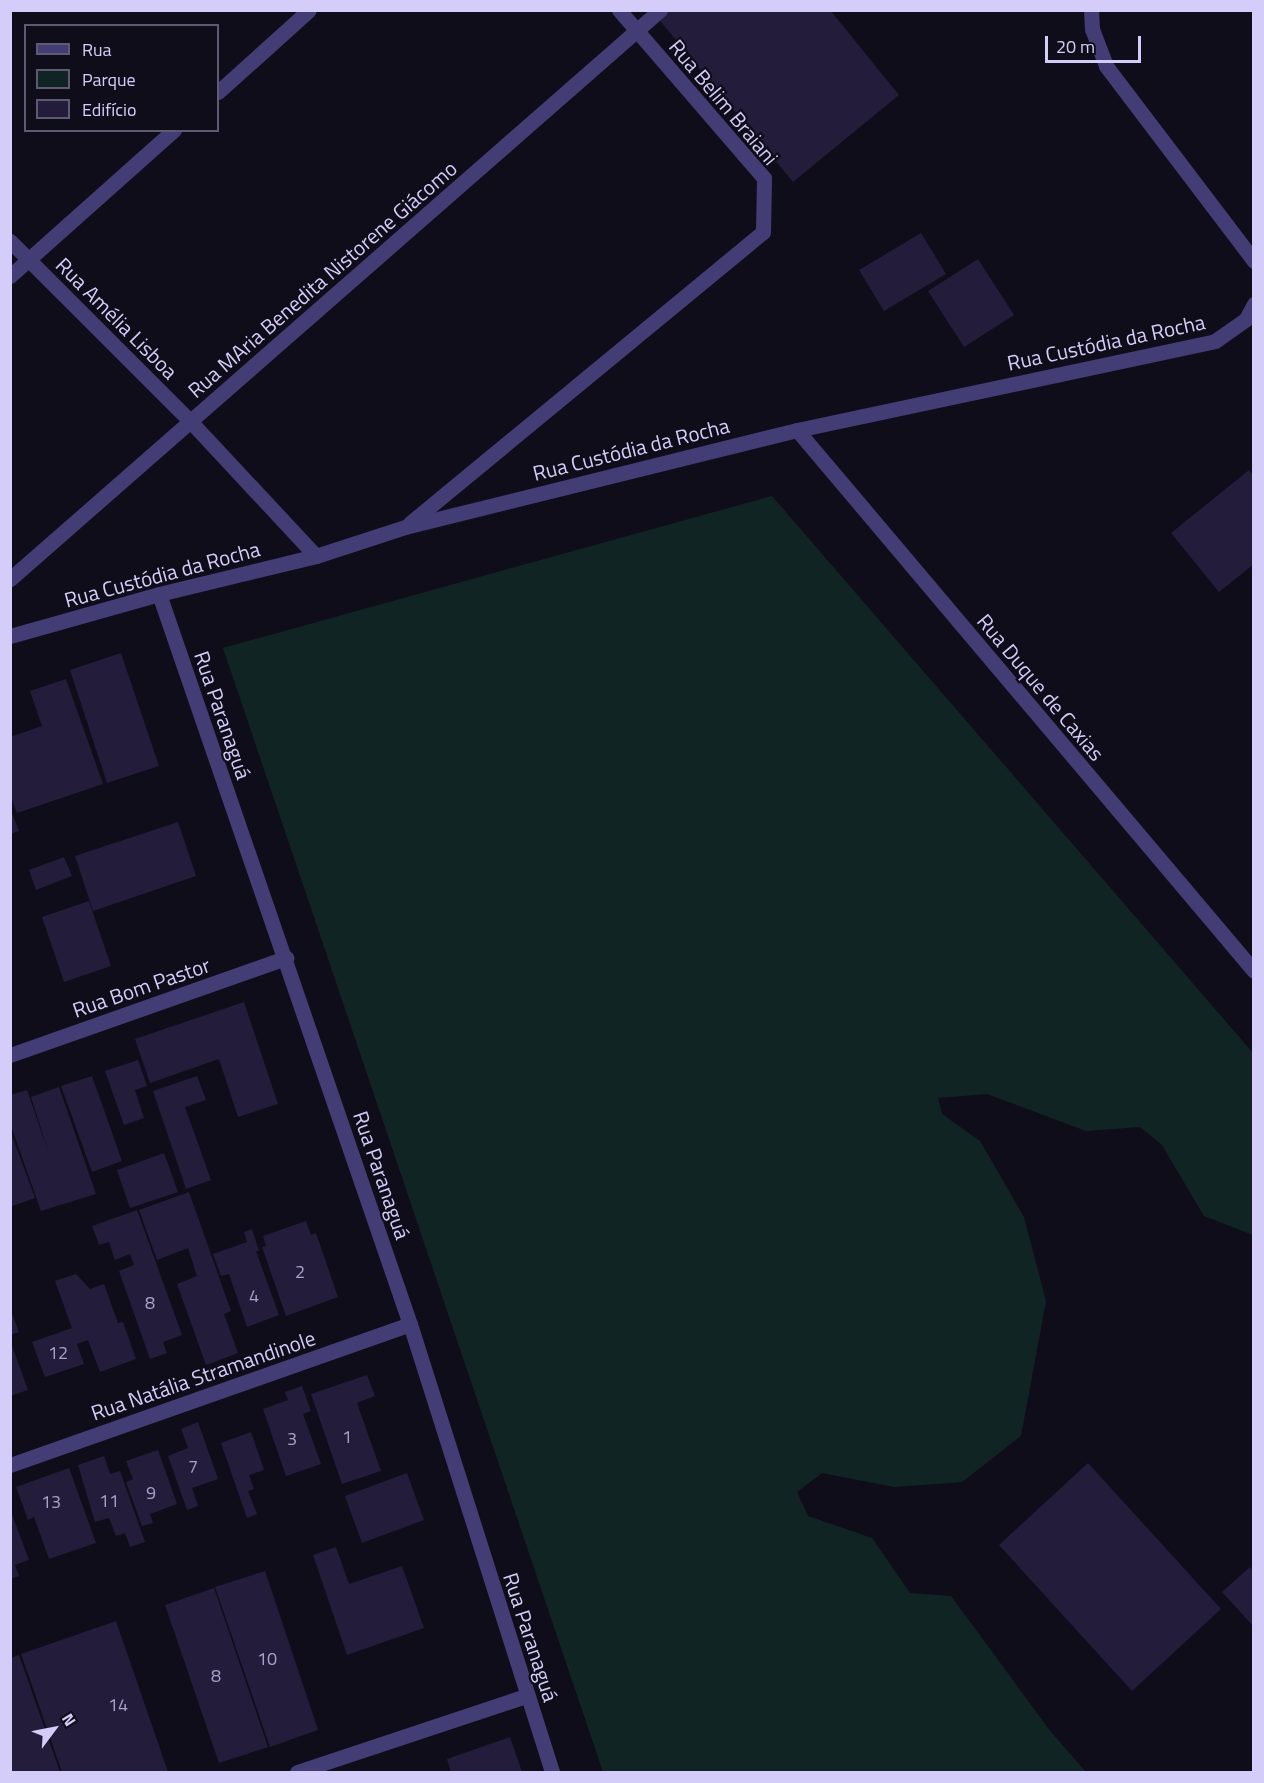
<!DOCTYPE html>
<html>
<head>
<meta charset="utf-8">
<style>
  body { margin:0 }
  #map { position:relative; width:1264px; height:1783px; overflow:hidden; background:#100d1b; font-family:"Titillium Web",sans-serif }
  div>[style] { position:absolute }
  .green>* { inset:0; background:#112424 }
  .building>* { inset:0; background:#231c3a }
  .minor>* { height:15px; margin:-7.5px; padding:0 7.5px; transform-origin:7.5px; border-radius:7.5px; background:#433d75 }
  span { translate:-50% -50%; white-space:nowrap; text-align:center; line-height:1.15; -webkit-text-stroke:4.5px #100d1b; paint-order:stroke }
  .number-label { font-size:18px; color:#a8a1c9 }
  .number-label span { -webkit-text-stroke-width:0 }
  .street-label { font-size:21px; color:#d5cdf9 }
  .frame { position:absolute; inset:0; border:12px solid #d5cdf9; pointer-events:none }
  .legend { position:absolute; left:24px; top:24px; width:195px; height:108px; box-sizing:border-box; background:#100d1b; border:2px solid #5f5a74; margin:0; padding:8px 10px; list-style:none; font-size:18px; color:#d5cdf9 }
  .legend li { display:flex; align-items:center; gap:12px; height:30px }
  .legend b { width:30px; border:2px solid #5f5a74 }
  .north { position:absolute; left:24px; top:1699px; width:60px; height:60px; -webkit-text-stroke:4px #100d1b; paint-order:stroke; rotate:58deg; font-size:16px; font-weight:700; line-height:24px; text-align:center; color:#d5cdf9 }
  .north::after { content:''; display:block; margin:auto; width:21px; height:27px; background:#d5cdf9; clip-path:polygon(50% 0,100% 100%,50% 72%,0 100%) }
  .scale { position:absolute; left:1045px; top:36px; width:96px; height:27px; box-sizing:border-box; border:3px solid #d5cdf9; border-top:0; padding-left:8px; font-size:18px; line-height:21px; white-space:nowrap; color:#d5cdf9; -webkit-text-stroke:4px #100d1b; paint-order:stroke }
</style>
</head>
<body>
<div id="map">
  <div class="green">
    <i style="clip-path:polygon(772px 496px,1253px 1053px,1253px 1235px,1204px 1216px,1162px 1145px,1140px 1127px,1086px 1131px,987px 1094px,938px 1098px,942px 1114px,980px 1141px,1024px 1217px,1046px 1301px,1021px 1436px,962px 1482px,894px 1487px,822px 1473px,797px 1492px,808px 1516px,872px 1538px,910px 1593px,951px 1596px,1051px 1732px,1086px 1772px,603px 1772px,223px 648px)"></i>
  </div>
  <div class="building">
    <i style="clip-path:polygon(664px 10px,830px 10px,899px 95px,793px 182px,657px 17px)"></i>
    <i style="clip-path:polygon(921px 233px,946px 274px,884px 311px,859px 270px)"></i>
    <i style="clip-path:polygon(978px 259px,1014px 315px,964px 347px,928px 291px)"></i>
    <i style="clip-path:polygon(1249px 470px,1254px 476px,1254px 564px,1219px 592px,1171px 533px)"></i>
    <i style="clip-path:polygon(121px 653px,159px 766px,107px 783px,70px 670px)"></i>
    <i style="clip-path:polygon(66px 679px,103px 784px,17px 813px,10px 795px,10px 737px,42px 726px,30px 691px)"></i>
    <i style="clip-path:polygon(10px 808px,19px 831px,10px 834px)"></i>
    <i style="clip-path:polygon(178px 822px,196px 876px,93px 911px,75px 856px)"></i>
    <i style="clip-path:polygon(64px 857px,72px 876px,36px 890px,29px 870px)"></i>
    <i style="clip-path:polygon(89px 901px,111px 966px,64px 982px,42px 917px)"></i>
    <i style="clip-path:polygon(244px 1002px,278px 1104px,238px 1117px,219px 1059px,150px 1083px,135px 1039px)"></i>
    <i style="clip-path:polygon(138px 1060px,147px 1086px,135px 1090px,144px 1118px,124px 1125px,105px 1071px)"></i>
    <i style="clip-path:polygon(92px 1076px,122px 1161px,92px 1172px,61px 1086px)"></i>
    <i style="clip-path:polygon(197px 1076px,206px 1100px,185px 1107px,211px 1180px,186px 1189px,153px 1091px)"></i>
    <i style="clip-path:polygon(59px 1087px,96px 1194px,41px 1211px,10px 1123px,10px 1095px,27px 1090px,49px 1154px,31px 1097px)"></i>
    <i style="clip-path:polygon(10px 1130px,35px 1198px,10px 1207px)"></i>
    <i style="clip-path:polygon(164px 1153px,178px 1192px,130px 1208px,117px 1170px)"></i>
    <i style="clip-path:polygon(189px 1192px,231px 1311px,224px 1314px,238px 1353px,206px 1365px,177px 1284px,197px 1276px,188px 1248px,157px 1260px,139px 1210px)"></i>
    <i style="clip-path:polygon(137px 1210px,182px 1335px,163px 1342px,167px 1353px,150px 1359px,119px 1271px,134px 1265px,130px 1254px,115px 1260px,109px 1242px,99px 1245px,92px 1226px)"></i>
    <i style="clip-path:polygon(306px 1221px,311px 1235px,316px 1233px,338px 1297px,286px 1316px,262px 1247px,266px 1246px,263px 1236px)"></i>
    <i style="clip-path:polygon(252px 1229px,259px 1251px,256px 1251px,279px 1315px,247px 1327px,229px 1274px,221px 1276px,213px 1254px,247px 1242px,244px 1232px)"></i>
    <i style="clip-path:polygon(76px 1274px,90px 1289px,104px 1284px,118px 1323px,123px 1322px,136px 1359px,100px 1372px,88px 1340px,77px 1344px,84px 1364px,45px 1377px,32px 1342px,72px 1328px,55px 1281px)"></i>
    <i style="clip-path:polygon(10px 1308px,19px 1332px,10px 1335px)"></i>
    <i style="clip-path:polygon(10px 1340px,28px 1390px,10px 1396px)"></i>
    <i style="clip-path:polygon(367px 1375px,375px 1396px,357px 1403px,381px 1471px,342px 1484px,311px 1394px)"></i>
    <i style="clip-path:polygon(302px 1386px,311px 1411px,303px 1414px,321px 1464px,286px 1476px,263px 1409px,288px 1400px,285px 1392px)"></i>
    <i style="clip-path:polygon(198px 1422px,218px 1479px,192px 1488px,198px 1506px,187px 1510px,168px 1456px,188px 1448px,181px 1429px)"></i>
    <i style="clip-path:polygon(251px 1432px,264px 1470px,249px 1475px,254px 1489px,248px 1491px,257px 1514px,247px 1518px,221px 1443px)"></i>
    <i style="clip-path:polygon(158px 1450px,177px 1504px,150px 1514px,153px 1523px,142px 1526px,126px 1482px,133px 1479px,126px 1461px)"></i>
    <i style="clip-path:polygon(104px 1456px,110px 1474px,120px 1471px,145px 1542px,130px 1547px,125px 1533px,116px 1536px,109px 1518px,95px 1522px,78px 1465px)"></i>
    <i style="clip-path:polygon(1088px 1463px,1221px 1609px,1132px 1691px,999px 1545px)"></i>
    <i style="clip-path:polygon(69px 1468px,96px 1543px,49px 1559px,34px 1517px,28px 1520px,16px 1487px)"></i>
    <i style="clip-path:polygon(407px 1473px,424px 1520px,362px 1543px,345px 1496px)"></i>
    <i style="clip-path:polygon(10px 1509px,29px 1560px,15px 1565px,19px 1576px,10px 1579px)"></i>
    <i style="clip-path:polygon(336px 1547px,349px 1584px,402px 1566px,424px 1628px,347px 1655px,313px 1555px)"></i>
    <i style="clip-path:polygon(1250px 1567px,1254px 1572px,1254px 1627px,1222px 1592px)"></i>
    <i style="clip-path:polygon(265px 1571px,318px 1730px,270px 1747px,215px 1587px)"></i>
    <i style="clip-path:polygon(214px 1588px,268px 1747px,219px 1763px,165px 1605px)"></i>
    <i style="clip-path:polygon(116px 1621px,168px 1772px,62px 1772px,21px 1654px)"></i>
    <i style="clip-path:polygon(19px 1655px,60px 1772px,10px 1772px,10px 1658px)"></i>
    <i style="clip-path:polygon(510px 1737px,522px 1772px,451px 1772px,447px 1759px)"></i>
  </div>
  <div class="minor">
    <i style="left:1091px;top:10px;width:19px;rotate:87deg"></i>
    <i style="left:1092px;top:29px;width:40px;rotate:69deg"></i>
    <i style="left:1106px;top:66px;width:245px;rotate:52.8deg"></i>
    <i style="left:218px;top:92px;width:122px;rotate:-42deg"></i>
    <i style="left:10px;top:241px;width:256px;rotate:45deg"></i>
    <i style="left:191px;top:422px;width:183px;rotate:47deg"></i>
    <i style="left:10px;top:276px;width:220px;rotate:-41.7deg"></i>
    <i style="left:797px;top:430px;width:708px;rotate:49.81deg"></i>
    <i style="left:410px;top:523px;width:457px;rotate:-39.5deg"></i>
    <i style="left:763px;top:232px;width:54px;rotate:-88.9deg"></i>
    <i style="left:764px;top:178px;width:222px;rotate:-130.8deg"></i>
    <i style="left:10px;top:579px;width:864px;rotate:-41.2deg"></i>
    <i style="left:159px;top:594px;width:772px;rotate:71.03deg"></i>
    <i style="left:410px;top:1324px;width:470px;rotate:72.4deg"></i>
    <i style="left:10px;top:636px;width:155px;rotate:-15.7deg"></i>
    <i style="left:159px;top:594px;width:162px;rotate:-13.6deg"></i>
    <i style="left:316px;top:556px;width:94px;rotate:-18deg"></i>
    <i style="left:405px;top:527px;width:404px;rotate:-13.9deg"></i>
    <i style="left:797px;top:430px;width:427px;rotate:-12deg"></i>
    <i style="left:1215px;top:341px;width:38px;rotate:-35deg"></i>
    <i style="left:1246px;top:319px;width:17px;rotate:-62deg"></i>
    <i style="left:10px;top:1055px;width:293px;rotate:-19.4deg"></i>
    <i style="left:10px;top:1465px;width:424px;rotate:-19.4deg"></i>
    <i style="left:297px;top:1772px;width:243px;rotate:-18.4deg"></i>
  </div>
  <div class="number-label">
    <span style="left:300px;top:1272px">2</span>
    <span style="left:254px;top:1296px">4</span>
    <span style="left:150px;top:1303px">8</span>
    <span style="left:58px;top:1353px">12</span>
    <span style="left:347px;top:1437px">1</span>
    <span style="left:292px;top:1439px">3</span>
    <span style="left:193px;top:1467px">7</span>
    <span style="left:151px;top:1493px">9</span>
    <span style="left:109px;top:1501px">11</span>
    <span style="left:51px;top:1502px">13</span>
    <span style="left:267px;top:1659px">10</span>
    <span style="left:216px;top:1676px">8</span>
    <span style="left:118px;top:1705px">14</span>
  </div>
  <div class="street-label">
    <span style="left:724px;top:102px;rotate:50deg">Rua Belim Braiani</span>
    <span style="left:322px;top:279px;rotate:-41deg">Rua MAria Benedita Nistorene Giácomo</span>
    <span style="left:117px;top:318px;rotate:45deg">Rua Amélia Lisboa</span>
    <span style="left:1106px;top:342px;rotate:-12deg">Rua Custódia da Rocha</span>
    <span style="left:631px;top:449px;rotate:-14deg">Rua Custódia da Rocha</span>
    <span style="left:162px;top:574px;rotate:-15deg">Rua Custódia da Rocha</span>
    <span style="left:1041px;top:687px;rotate:50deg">Rua Duque de Caxias</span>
    <span style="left:223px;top:715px;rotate:71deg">Rua Paranaguá</span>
    <span style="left:141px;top:987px;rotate:-19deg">Rua Bom Pastor</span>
    <span style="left:382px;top:1175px;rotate:71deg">Rua Paranaguá</span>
    <span style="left:203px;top:1375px;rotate:-19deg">Rua Natália Stramandinole</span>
    <span style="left:531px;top:1637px;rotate:72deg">Rua Paranaguá</span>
  </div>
  <div class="frame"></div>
  <ul class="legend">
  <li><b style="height:8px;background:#433d75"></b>Rua</li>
  <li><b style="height:16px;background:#112424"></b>Parque</li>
  <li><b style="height:16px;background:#231c3a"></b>Edifício</li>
  </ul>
  <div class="north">N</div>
  <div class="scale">20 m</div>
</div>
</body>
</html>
